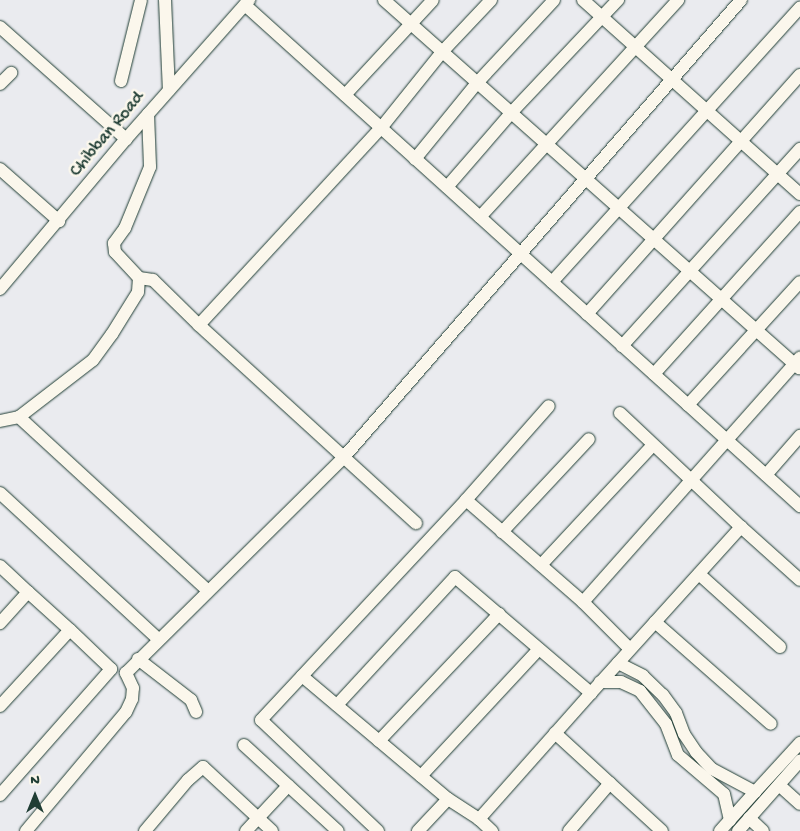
<!DOCTYPE html>
<html>
<head>
<meta charset="utf-8">
<style>
  body { margin:0 }
  #map { position:relative; width:800px; height:831px; overflow:hidden; background:#eaebef; font-family:"Gochi Hand",sans-serif }
  div>[style] { position:absolute }
  .roads { filter:drop-shadow(0 0 1px #1f3d34) drop-shadow(0 0 1px #1f3d34) }
  .minor>* { height:12px; margin:-6px; padding:0 6px; transform-origin:6px; border-radius:6px; background:#fbf7ec }
  span { translate:-50% -50%; white-space:nowrap; text-align:center; line-height:1.15; -webkit-text-stroke:5px #fbf7ec; paint-order:stroke }
  .street-label { font-size:18px; color:#1f3d34 }
  .north { position:absolute; left:10px; top:771px; width:50px; height:50px; -webkit-text-stroke:4px #fbf7ec; paint-order:stroke; rotate:0deg; font-size:14px; font-weight:700; line-height:20px; text-align:center; color:#1f3d34 }
  .north::after { content:''; display:block; margin:auto; width:18px; height:22px; background:#1f3d34; clip-path:polygon(50% 0,100% 100%,50% 72%,0 100%) }
</style>
</head>
<body>
<div id="map">
  <div class="roads">
    <div class="minor">
      <i style="left:165px;top:0;width:90px;rotate:87.5deg"></i>
      <i style="left:384px;top:0;width:555px;rotate:41.56deg"></i>
      <i style="left:583px;top:0;width:291px;rotate:41.8deg"></i>
      <i style="left:245px;top:5px;width:748px;rotate:42.07deg"></i>
      <i style="left:0;top:27px;width:169px;rotate:41.6deg"></i>
      <i style="left:121px;top:81px;width:83px;rotate:-76.1deg"></i>
      <i style="left:0;top:84px;width:16px;rotate:-45deg"></i>
      <i style="left:345px;top:95px;width:129px;rotate:-47.2deg"></i>
      <i style="left:148px;top:114px;width:53px;rotate:87.8deg"></i>
      <i style="left:150px;top:167px;width:66px;rotate:112.3deg"></i>
      <i style="left:125px;top:228px;width:19px;rotate:126deg"></i>
      <i style="left:114px;top:243px;width:9px;rotate:84deg"></i>
      <i style="left:115px;top:252px;width:35px;rotate:47deg"></i>
      <i style="left:139px;top:278px;width:14px;rotate:8deg"></i>
      <i style="left:153px;top:280px;width:64px;rotate:44.4deg"></i>
      <i style="left:199px;top:325px;width:294px;rotate:42.4deg"></i>
      <i style="left:415px;top:159px;width:98px;rotate:-50.8deg"></i>
      <i style="left:477px;top:83px;width:113px;rotate:-47.1deg"></i>
      <i style="left:0;top:169px;width:79px;rotate:41.4deg"></i>
      <i style="left:447px;top:187px;width:98px;rotate:-49.1deg"></i>
      <i style="left:511px;top:113px;width:156px;rotate:-46.6deg"></i>
      <i style="left:480px;top:217px;width:294px;rotate:-47.6deg"></i>
      <i style="left:552px;top:282px;width:370px;rotate:-47.9deg"></i>
      <i style="left:0;top:289px;width:196px;rotate:-50deg"></i>
      <i style="left:126px;top:139px;width:186px;rotate:-48.5deg"></i>
      <i style="left:587px;top:314px;width:320px;rotate:-48.3deg"></i>
      <i style="left:199px;top:325px;width:268px;rotate:-47.3deg"></i>
      <i style="left:381px;top:128px;width:99px;rotate:-51.2deg"></i>
      <i style="left:443px;top:51px;width:70px;rotate:-46.7deg"></i>
      <i style="left:622px;top:346px;width:266px;rotate:-47.9deg"></i>
      <i style="left:654px;top:374px;width:218px;rotate:-48deg"></i>
      <i style="left:688px;top:405px;width:166px;rotate:-47.7deg"></i>
      <i style="left:620px;top:413px;width:166px;rotate:43.3deg"></i>
      <i style="left:19px;top:417px;width:93px;rotate:-37.6deg"></i>
      <i style="left:93px;top:360px;width:32px;rotate:-54deg"></i>
      <i style="left:112px;top:334px;width:49px;rotate:-58.2deg"></i>
      <i style="left:138px;top:292px;width:14px;rotate:-86deg"></i>
      <i style="left:0;top:421px;width:19px;rotate:-12deg"></i>
      <i style="left:19px;top:417px;width:255px;rotate:42.6deg"></i>
      <i style="left:766px;top:475px;width:52px;rotate:-48.9deg"></i>
      <i style="left:0;top:493px;width:215px;rotate:42.7deg"></i>
      <i style="left:466px;top:500px;width:125px;rotate:-48.6deg"></i>
      <i style="left:502px;top:532px;width:127px;rotate:-46.9deg"></i>
      <i style="left:541px;top:565px;width:164px;rotate:-47deg"></i>
      <i style="left:0;top:566px;width:38px;rotate:43deg"></i>
      <i style="left:28px;top:592px;width:42px;rotate:132.1deg"></i>
      <i style="left:699px;top:574px;width:109px;rotate:42deg"></i>
      <i style="left:583px;top:602px;width:66px;rotate:45deg"></i>
      <i style="left:655px;top:622px;width:154px;rotate:41.3deg"></i>
      <i style="left:138px;top:659px;width:67px;rotate:37.7deg"></i>
      <i style="left:191px;top:700px;width:13px;rotate:67deg"></i>
      <i style="left:618px;top:663px;width:28px;rotate:27deg"></i>
      <i style="left:643px;top:676px;width:28px;rotate:44deg"></i>
      <i style="left:663px;top:695px;width:22px;rotate:54deg"></i>
      <i style="left:676px;top:713px;width:22px;rotate:69deg"></i>
      <i style="left:684px;top:734px;width:22px;rotate:56deg"></i>
      <i style="left:696px;top:752px;width:23px;rotate:47deg"></i>
      <i style="left:712px;top:769px;width:49px;rotate:28.1deg"></i>
      <i style="left:755px;top:792px;width:67px;rotate:-47.4deg"></i>
      <i style="left:302px;top:676px;width:191px;rotate:40.1deg"></i>
      <i style="left:448px;top:799px;width:44px;rotate:133.2deg"></i>
      <i style="left:600px;top:682px;width:21px"></i>
      <i style="left:621px;top:682px;width:21px;rotate:25deg"></i>
      <i style="left:640px;top:691px;width:42px;rotate:51.8deg"></i>
      <i style="left:666px;top:724px;width:33px;rotate:69deg"></i>
      <i style="left:678px;top:755px;width:60px;rotate:40.3deg"></i>
      <i style="left:724px;top:794px;width:27px;rotate:77deg"></i>
      <i style="left:591px;top:693px;width:224px;rotate:-47.9deg"></i>
      <i style="left:741px;top:527px;width:79px;rotate:41.9deg"></i>
      <i style="left:337px;top:705px;width:174px;rotate:-47.3deg"></i>
      <i style="left:455px;top:577px;width:179px;rotate:40.5deg"></i>
      <i style="left:591px;top:693px;width:169px;rotate:131.6deg"></i>
      <i style="left:479px;top:819px;width:37px;rotate:-147deg"></i>
      <i style="left:0;top:706px;width:103px;rotate:-47.4deg"></i>
      <i style="left:70px;top:630px;width:57px;rotate:-137.9deg"></i>
      <i style="left:555px;top:733px;width:145px;rotate:42.5deg"></i>
      <i style="left:379px;top:741px;width:175px;rotate:-46.6deg"></i>
      <i style="left:244px;top:745px;width:127px;rotate:42.5deg"></i>
      <i style="left:421px;top:776px;width:173px;rotate:-47.1deg"></i>
      <i style="left:779px;top:785px;width:28px;rotate:42deg"></i>
      <i style="left:0;top:795px;width:168px;rotate:-48.6deg"></i>
      <i style="left:111px;top:669px;width:57px;rotate:-136.4deg"></i>
      <i style="left:749px;top:818px;width:19px;rotate:43deg"></i>
      <i style="left:479px;top:819px;width:18px;rotate:43deg"></i>
      <i style="left:26px;top:831px;width:155px;rotate:-50deg"></i>
      <i style="left:126px;top:712px;width:14px;rotate:-65deg"></i>
      <i style="left:132px;top:699px;width:11px;rotate:-85deg"></i>
      <i style="left:133px;top:688px;width:17px;rotate:-115deg"></i>
      <i style="left:126px;top:673px;width:307px;rotate:-44.7deg"></i>
      <i style="left:344px;top:457px;width:605px;rotate:-49.02deg"></i>
      <i style="left:145px;top:831px;width:67px;rotate:-49.9deg"></i>
      <i style="left:188px;top:780px;width:20px;rotate:-41deg"></i>
      <i style="left:203px;top:767px;width:94px;rotate:42.8deg"></i>
      <i style="left:246px;top:831px;width:62px;rotate:-47deg"></i>
      <i style="left:378px;top:831px;width:161px;rotate:-136.5deg"></i>
      <i style="left:261px;top:720px;width:301px;rotate:-47deg"></i>
      <i style="left:466px;top:500px;width:155px;rotate:41.1deg"></i>
      <i style="left:583px;top:602px;width:327px;rotate:-48.4deg"></i>
      <i style="left:569px;top:831px;width:63px;rotate:-49.5deg"></i>
      <i style="left:720px;top:831px;width:52px;rotate:-48.1deg"></i>
      <i style="left:738px;top:831px;width:94px;rotate:-48.5deg"></i>
    </div>
  </div>
  <div class="street-label">
    <span style="left:108px;top:135px;rotate:-50deg">Chibban Road</span>
  </div>
  <div class="north">N</div>
</div>
</body>
</html>
